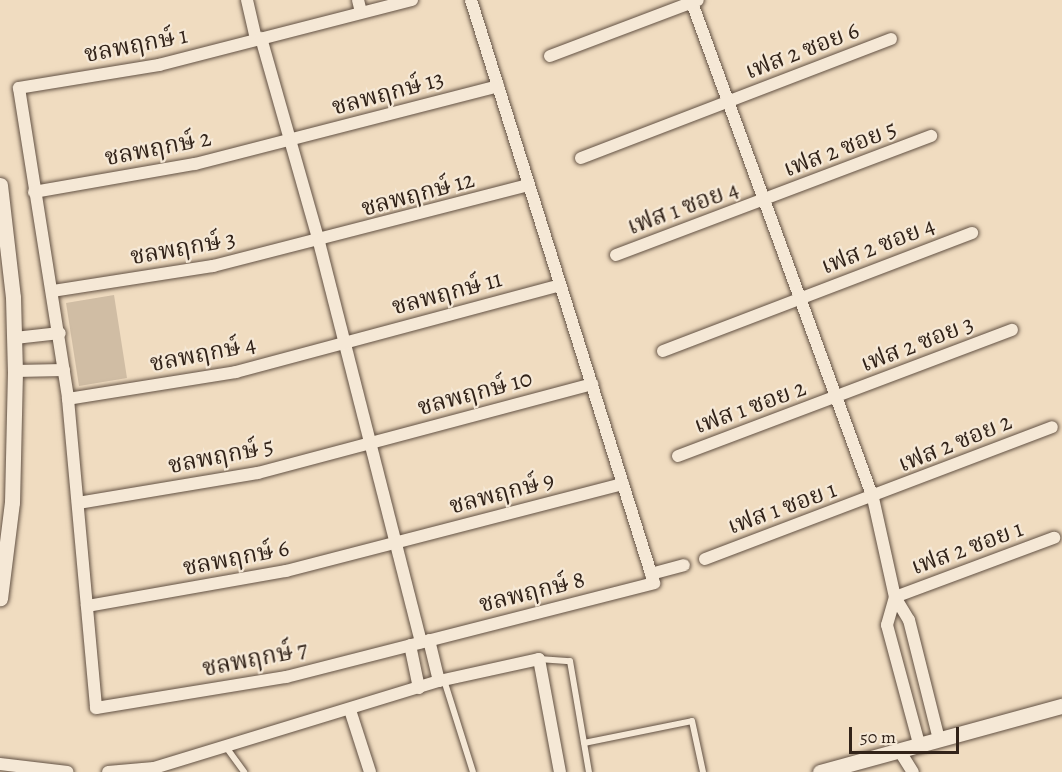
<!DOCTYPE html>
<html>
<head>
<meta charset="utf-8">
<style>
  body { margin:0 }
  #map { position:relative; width:1062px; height:772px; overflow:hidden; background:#f0dcc0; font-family:Alegreya,"Noto Serif Thai",serif }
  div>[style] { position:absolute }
  .green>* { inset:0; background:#d0bda4 }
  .roads { filter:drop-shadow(0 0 2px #625143) drop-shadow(0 0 2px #625143) }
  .service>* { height:6px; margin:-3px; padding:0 3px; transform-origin:3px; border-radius:3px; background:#f5e8d6 }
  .minor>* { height:12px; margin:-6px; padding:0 6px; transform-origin:6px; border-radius:6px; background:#f5e8d6 }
  .tertiary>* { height:15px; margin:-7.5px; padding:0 7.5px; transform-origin:7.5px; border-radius:7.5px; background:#f5e8d6 }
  span { translate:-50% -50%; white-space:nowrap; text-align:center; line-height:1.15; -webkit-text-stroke:4.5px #f5e8d6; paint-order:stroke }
  .street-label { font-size:24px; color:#322319 }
  .scale { position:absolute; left:849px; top:727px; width:110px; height:27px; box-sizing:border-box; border:3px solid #322319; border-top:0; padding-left:8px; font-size:18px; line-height:21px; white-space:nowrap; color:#322319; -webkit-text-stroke:4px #f5e8d6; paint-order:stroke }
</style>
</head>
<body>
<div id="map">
  <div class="green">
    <i style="clip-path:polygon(114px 295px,127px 378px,79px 386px,66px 303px)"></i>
  </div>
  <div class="roads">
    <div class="service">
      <i style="left:539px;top:659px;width:31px;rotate:4deg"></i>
      <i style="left:570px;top:661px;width:113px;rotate:80.3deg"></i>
      <i style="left:444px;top:680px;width:96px;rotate:72.5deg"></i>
      <i style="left:584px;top:743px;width:110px;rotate:-11.5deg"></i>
      <i style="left:692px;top:721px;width:52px;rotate:77.8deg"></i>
      <i style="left:226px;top:747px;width:31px;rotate:54deg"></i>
    </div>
    <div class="minor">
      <i style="left:247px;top:0;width:40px;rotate:77deg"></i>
      <i style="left:358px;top:0;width:12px;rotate:76deg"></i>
      <i style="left:412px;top:0;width:261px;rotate:165.6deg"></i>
      <i style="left:159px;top:65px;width:142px;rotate:170.7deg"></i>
      <i style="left:19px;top:88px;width:315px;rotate:81deg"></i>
      <i style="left:68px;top:399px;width:310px;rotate:84.8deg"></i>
      <i style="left:96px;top:708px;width:193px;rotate:-9.3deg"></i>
      <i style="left:286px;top:677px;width:380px;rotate:-14.3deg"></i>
      <i style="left:654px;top:583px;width:611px;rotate:-107.43deg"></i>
      <i style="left:691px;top:0;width:530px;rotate:69.92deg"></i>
      <i style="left:873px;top:498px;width:101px;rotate:77.5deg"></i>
      <i style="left:895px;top:597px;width:27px;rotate:59deg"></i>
      <i style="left:909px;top:620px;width:123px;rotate:75.9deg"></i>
      <i style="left:261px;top:38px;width:212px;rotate:74.1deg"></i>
      <i style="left:319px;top:242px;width:413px;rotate:75.7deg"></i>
      <i style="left:550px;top:56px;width:158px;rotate:-20.7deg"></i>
      <i style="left:581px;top:158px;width:332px;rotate:-21deg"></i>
      <i style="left:34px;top:192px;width:163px;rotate:-9.9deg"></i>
      <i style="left:195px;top:164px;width:313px;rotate:-14.4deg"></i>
      <i style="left:616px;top:255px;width:337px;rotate:-20.7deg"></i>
      <i style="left:53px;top:291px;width:162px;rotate:-8.9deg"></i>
      <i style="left:213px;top:266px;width:326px;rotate:-14.4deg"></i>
      <i style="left:15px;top:338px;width:45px;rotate:-6.3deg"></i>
      <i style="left:663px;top:351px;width:331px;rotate:-20.9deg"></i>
      <i style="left:15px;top:371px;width:49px;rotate:-1.2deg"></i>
      <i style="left:68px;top:399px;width:170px;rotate:-9.1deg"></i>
      <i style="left:236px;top:372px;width:335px;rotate:-15deg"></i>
      <i style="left:678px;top:456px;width:357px;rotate:-20.7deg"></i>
      <i style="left:78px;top:503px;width:182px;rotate:-9.5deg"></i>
      <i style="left:258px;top:473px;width:346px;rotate:-14.9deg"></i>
      <i style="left:705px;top:559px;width:371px;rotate:-20.8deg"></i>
      <i style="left:651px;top:574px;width:34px;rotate:-15deg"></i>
      <i style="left:895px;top:597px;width:170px;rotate:-20.4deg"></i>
      <i style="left:895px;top:597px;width:29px;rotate:106deg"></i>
      <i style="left:887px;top:625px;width:123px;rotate:74.9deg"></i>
      <i style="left:87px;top:606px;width:202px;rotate:-10deg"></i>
      <i style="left:286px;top:571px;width:348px;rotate:-14.5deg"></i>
      <i style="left:429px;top:640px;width:42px;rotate:76.3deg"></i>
      <i style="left:410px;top:645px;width:44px;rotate:78.2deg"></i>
      <i style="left:350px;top:710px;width:65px;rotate:72.1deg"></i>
      <i style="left:899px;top:750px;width:26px;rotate:58deg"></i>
      <i style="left:0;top:764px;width:68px;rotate:6.7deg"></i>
      <i style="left:108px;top:772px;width:46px;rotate:-5deg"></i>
      <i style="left:154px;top:768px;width:298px;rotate:-17deg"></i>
      <i style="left:439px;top:681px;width:102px;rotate:-12.4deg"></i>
      <i style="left:539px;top:659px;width:115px;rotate:79.5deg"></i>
    </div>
    <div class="tertiary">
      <i style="left:0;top:185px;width:113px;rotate:83.4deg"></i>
      <i style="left:13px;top:297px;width:74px;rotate:88.5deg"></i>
      <i style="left:15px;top:371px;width:131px;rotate:91.3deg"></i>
      <i style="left:12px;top:502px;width:97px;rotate:97.1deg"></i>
      <i style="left:820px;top:772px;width:251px;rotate:-15.3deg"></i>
    </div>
  </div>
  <div class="street-label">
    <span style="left:136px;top:45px;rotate:-11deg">ชลพฤกษ์ 1</span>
    <span style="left:802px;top:51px;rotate:-21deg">เฟส 2 ซอย 6</span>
    <span style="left:388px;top:93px;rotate:-15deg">ชลพฤกษ์ 13</span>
    <span style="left:158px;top:148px;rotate:-11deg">ชลพฤกษ์ 2</span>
    <span style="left:840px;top:149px;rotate:-21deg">เฟส 2 ซอย 5</span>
    <span style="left:418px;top:194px;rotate:-15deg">ชลพฤกษ์ 12</span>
    <span style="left:683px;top:208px;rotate:-20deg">เฟส 1 ซอย 4</span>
    <span style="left:878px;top:246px;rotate:-21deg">เฟส 2 ซอย 4</span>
    <span style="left:183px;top:248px;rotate:-10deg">ชลพฤกษ์ 3</span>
    <span style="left:447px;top:293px;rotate:-15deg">ชลพฤกษ์ 11</span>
    <span style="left:917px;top:344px;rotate:-21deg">เฟส 2 ซอย 3</span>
    <span style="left:203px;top:354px;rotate:-11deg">ชลพฤกษ์ 4</span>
    <span style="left:475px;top:393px;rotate:-15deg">ชลพฤกษ์ 10</span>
    <span style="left:750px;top:407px;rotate:-20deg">เฟส 1 ซอย 2</span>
    <span style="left:955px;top:443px;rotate:-22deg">เฟส 2 ซอย 2</span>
    <span style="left:221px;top:456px;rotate:-11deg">ชลพฤกษ์ 5</span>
    <span style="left:502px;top:493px;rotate:-15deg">ชลพฤกษ์ 9</span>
    <span style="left:782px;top:508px;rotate:-20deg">เฟส 1 ซอย 1</span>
    <span style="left:967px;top:548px;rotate:-20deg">เฟส 2 ซอย 1</span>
    <span style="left:236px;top:558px;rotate:-11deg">ชลพฤกษ์ 6</span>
    <span style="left:532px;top:592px;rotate:-14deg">ชลพฤกษ์ 8</span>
    <span style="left:255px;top:659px;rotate:-11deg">ชลพฤกษ์ 7</span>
  </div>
  <div class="scale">50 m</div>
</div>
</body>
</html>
